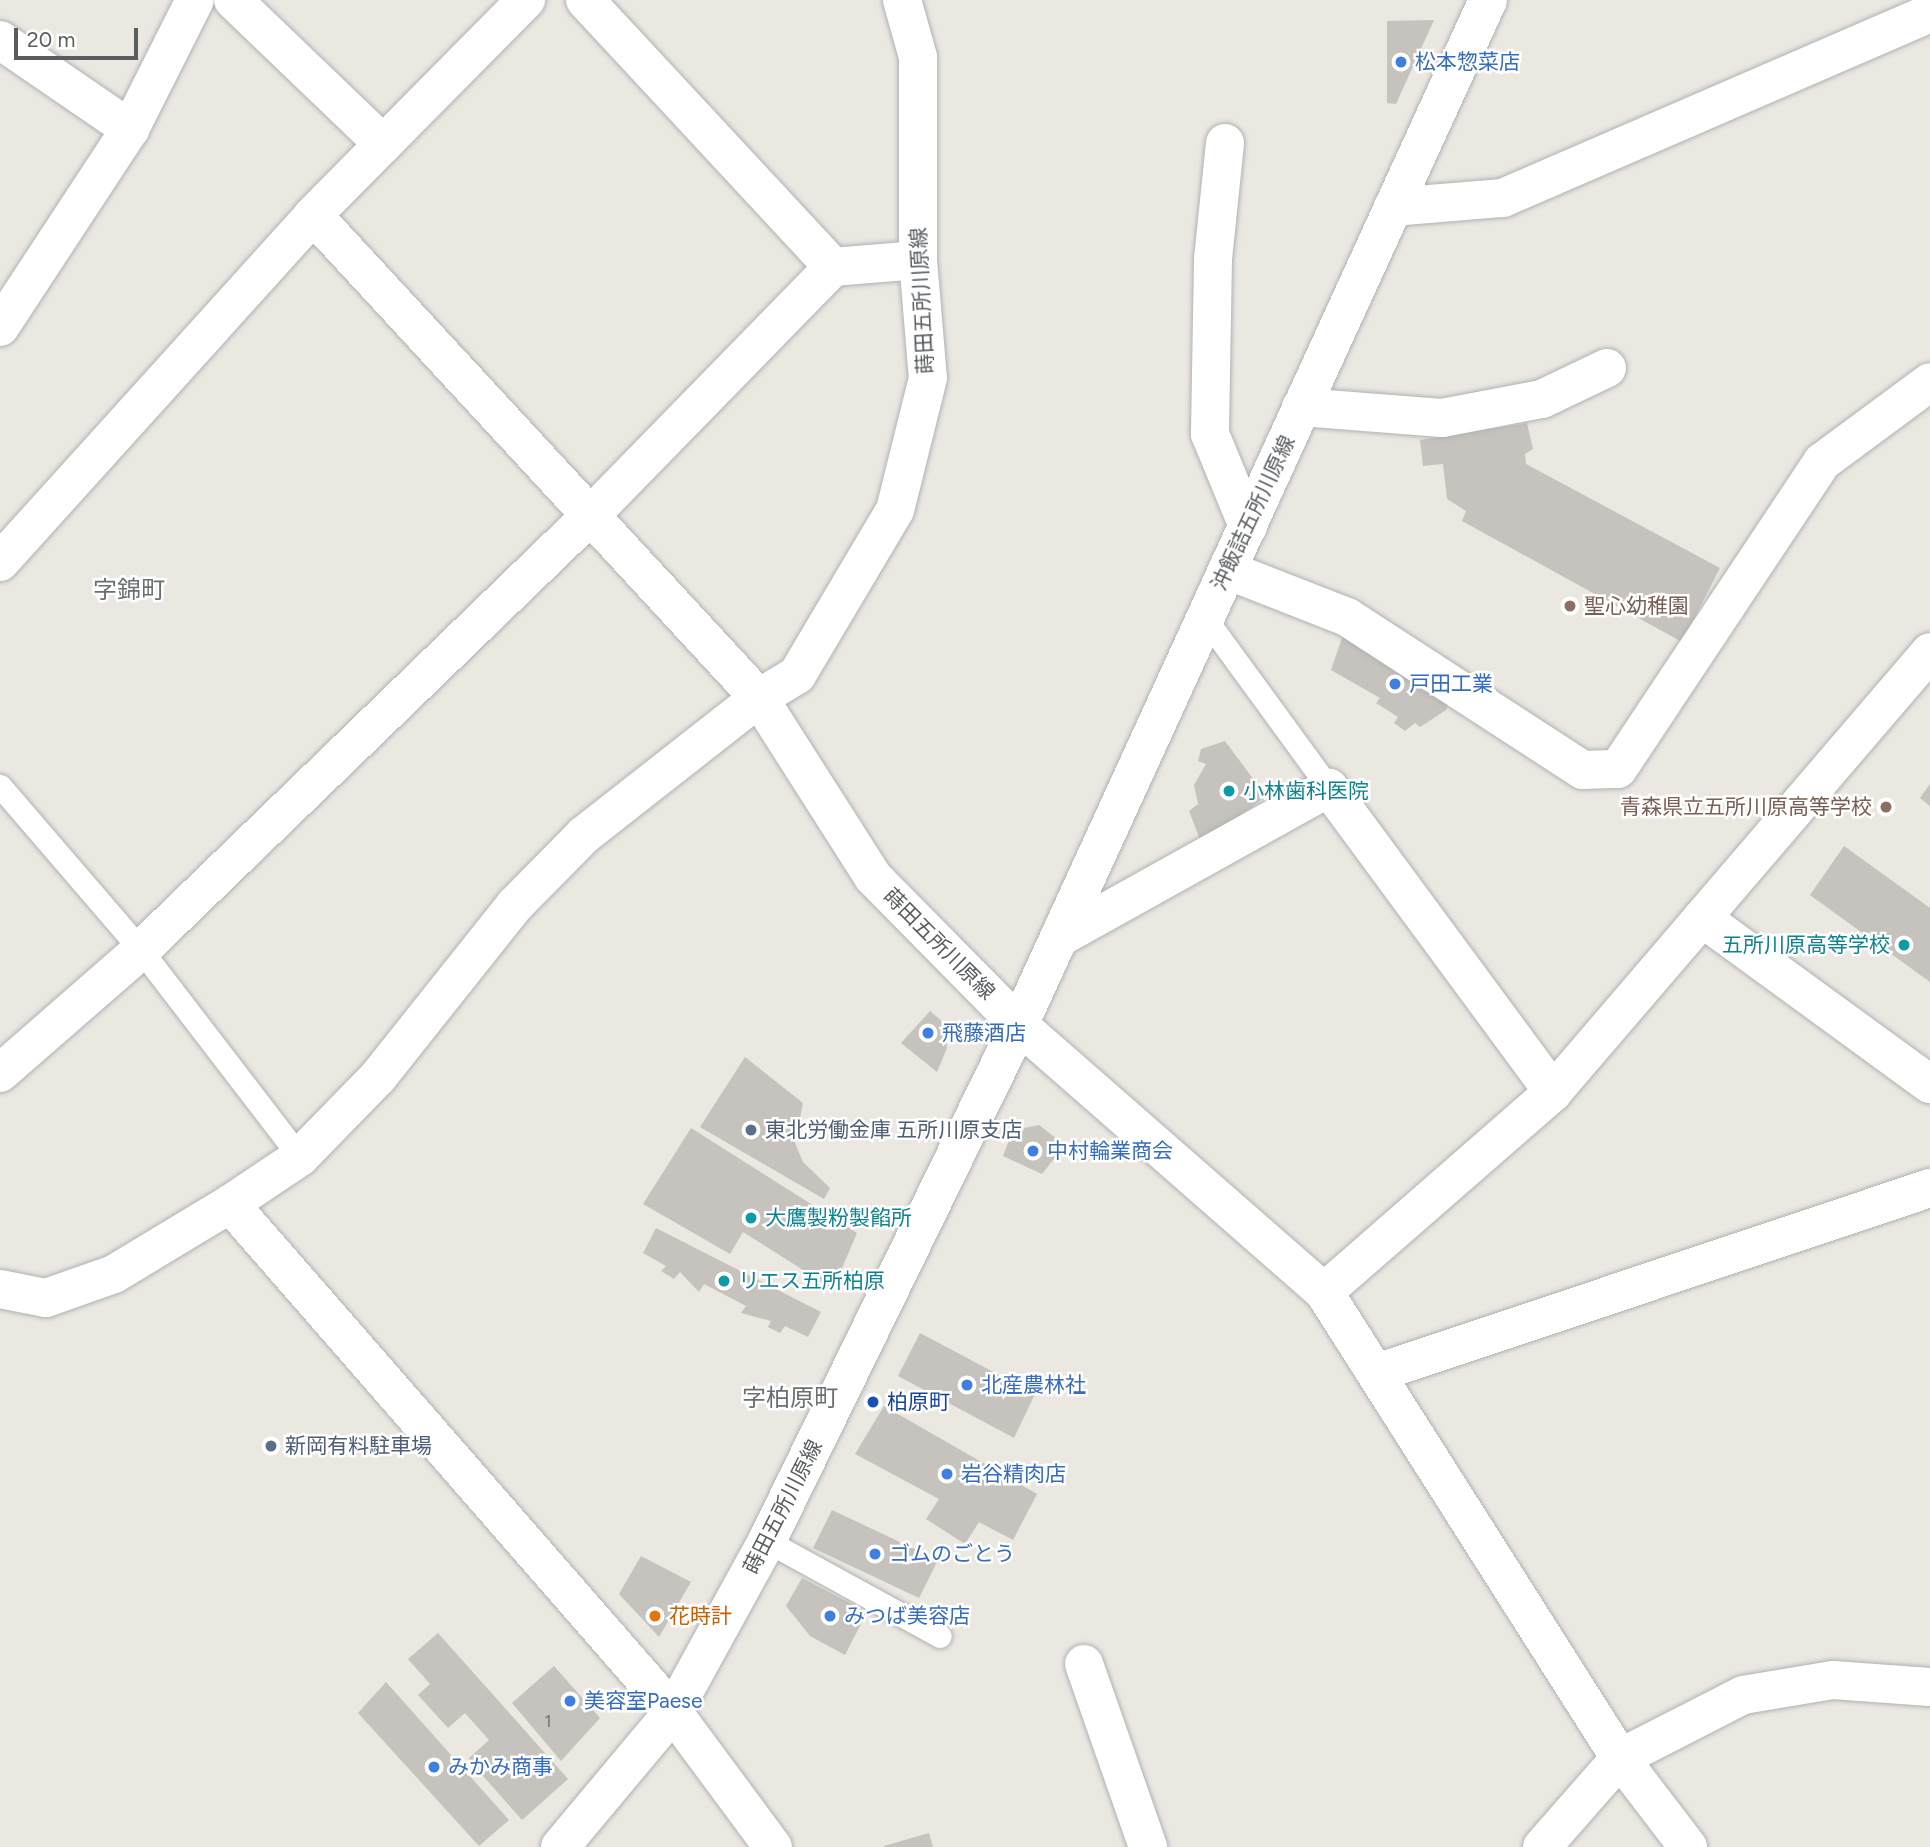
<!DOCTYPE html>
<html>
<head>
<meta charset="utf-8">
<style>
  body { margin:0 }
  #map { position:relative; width:1930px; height:1847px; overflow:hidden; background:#ebe7e1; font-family:Figtree,"Noto Sans JP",sans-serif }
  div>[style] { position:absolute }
  .building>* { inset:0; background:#c6c2bd }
  .roads { filter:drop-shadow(0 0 2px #aeb2b5) drop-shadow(0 0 2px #aeb2b5) }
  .lane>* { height:23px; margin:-11.5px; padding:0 11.5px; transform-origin:11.5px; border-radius:11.5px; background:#fff }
  .street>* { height:38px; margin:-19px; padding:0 19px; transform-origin:19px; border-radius:19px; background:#fff }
  .secondary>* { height:38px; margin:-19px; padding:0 19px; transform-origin:19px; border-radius:19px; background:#fff }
  .dots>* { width:19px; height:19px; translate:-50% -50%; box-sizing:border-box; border:4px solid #fff; border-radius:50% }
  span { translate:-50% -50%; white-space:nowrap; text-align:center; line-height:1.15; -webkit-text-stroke:5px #fff; paint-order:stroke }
  .number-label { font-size:18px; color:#747677 }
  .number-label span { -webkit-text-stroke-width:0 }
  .shop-label { font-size:21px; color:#366cbe }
  .left { translate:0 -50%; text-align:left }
  .street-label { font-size:21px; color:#595d60 }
  .education-label { font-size:21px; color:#785e54 }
  .right { translate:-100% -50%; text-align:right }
  .culture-label { font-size:21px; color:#0d838f }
  .service-label { font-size:21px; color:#4e5e75 }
  .transit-label { font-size:21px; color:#164399 }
  .food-label { font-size:21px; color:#c56008 }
  .quarter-label { font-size:24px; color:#6a6f72 }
  .scale { position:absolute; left:14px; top:28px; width:124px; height:32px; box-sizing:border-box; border:4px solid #595d60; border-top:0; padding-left:9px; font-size:21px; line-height:24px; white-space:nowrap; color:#595d60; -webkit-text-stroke:5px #fff; paint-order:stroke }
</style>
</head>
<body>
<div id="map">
  <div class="building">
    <i style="clip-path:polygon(1434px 20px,1396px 104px,1387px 103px,1387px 21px)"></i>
    <i style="clip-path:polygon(1527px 423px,1533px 449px,1525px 454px,1526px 464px,1720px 568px,1682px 642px,1462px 521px,1466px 511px,1447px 499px,1443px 464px,1423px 466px,1420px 440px)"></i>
    <i style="clip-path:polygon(1343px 635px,1449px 703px,1446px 710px,1420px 727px,1415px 723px,1405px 731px,1394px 723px,1398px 717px,1376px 703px,1380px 698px,1331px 670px)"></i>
    <i style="clip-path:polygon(1225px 741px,1266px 796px,1202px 845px,1189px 811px,1198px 804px,1194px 785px,1206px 764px,1198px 761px,1201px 749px)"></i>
    <i style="clip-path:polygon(1930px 784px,1930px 806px,1920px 798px)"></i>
    <i style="clip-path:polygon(1844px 846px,1930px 908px,1930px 982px,1810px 895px)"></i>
    <i style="clip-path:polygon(930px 1011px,944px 1023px,947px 1048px,937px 1072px,901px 1043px)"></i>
    <i style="clip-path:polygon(745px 1057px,803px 1103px,795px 1143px,803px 1162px,830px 1188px,824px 1199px,700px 1127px)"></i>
    <i style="clip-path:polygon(1039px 1125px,1065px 1145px,1042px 1174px,1003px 1156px,1013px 1130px)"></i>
    <i style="clip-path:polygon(691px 1128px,857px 1233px,833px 1289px,743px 1232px,730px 1254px,643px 1204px)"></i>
    <i style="clip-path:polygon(656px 1228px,821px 1312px,808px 1337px,785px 1326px,780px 1333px,768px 1327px,771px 1321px,741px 1313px,746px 1306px,704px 1284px,699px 1292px,680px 1272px,674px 1279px,661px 1271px,666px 1266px,643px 1253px)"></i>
    <i style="clip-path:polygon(920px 1333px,1035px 1394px,1014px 1438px,898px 1376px)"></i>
    <i style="clip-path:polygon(884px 1406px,1037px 1494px,1013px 1540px,979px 1522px,965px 1544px,926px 1519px,939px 1499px,855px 1454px)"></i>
    <i style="clip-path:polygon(832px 1510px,938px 1560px,919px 1598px,813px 1548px)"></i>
    <i style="clip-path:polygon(641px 1556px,691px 1582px,659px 1637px,619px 1594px)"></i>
    <i style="clip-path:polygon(802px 1578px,867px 1612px,845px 1655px,810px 1636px,786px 1606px)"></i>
    <i style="clip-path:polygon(438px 1633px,568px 1779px,522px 1820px,468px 1759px,489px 1740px,465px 1713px,448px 1728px,418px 1695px,430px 1684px,408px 1659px)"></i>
    <i style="clip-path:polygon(554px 1666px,600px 1718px,561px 1761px,512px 1703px)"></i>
    <i style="clip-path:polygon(386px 1682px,509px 1820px,479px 1846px,358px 1713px)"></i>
    <i style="clip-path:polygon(929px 1833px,933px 1847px,884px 1847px,884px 1846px)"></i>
  </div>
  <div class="roads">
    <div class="lane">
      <i style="left:1205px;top:618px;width:210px;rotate:53.9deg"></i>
      <i style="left:0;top:786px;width:216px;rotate:49.3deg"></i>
      <i style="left:141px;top:950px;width:261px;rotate:52.5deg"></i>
      <i style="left:767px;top:1541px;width:197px;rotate:28.8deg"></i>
    </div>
    <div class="street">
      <i style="left:233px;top:0;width:208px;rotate:43.8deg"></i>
      <i style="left:585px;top:0;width:364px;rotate:47.1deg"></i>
      <i style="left:0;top:40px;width:158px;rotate:34.4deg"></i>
      <i style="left:1225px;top:143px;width:117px;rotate:95.9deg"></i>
      <i style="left:1213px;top:259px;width:175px;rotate:91deg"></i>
      <i style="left:1210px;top:434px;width:100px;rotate:67.6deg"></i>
      <i style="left:1393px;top:207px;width:110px;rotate:-4.7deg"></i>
      <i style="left:1503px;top:198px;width:465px;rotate:-23.4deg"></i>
      <i style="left:0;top:327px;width:237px;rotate:-56.7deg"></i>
      <i style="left:130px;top:129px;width:144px;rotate:-63.3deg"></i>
      <i style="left:1301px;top:407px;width:141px;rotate:4.5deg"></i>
      <i style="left:1442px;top:418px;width:102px;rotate:-10.8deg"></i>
      <i style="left:1542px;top:399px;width:72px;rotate:-25.5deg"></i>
      <i style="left:0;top:562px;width:467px;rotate:-47.9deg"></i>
      <i style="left:313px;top:215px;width:303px;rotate:-45.3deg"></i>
      <i style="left:1227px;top:570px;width:129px;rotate:21.4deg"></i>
      <i style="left:1347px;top:617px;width:281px;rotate:33deg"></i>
      <i style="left:1583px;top:770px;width:35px;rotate:-2deg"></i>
      <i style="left:1618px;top:769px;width:369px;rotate:-56.4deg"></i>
      <i style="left:1822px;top:462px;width:134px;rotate:-36.5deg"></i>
      <i style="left:1702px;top:918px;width:350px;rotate:-49.4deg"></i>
      <i style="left:1059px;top:938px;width:309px;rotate:-29.1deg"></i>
      <i style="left:1329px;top:788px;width:378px;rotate:53.6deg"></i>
      <i style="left:0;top:1073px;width:187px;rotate:-41.1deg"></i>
      <i style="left:141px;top:950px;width:627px;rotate:-44.03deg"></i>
      <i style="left:592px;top:514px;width:345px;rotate:-45.7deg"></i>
      <i style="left:833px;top:267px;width:85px;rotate:-4.7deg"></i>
      <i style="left:230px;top:1204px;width:84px;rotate:-33.9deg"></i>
      <i style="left:300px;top:1157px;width:112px;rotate:-45.7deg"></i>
      <i style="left:378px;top:1077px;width:220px;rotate:-51.5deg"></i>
      <i style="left:515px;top:905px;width:98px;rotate:-45.4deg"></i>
      <i style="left:584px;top:835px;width:222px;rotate:-38.1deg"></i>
      <i style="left:759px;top:698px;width:657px;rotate:-132.72deg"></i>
      <i style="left:0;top:1289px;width:47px;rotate:11.1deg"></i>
      <i style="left:46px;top:1298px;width:72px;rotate:-19.4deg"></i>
      <i style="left:114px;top:1274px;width:135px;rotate:-31.1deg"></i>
      <i style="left:230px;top:1204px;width:674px;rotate:48.91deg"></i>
      <i style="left:673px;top:1712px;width:168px;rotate:53.5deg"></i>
      <i style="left:1324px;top:1292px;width:304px;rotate:-41.1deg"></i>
      <i style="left:1553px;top:1092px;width:229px;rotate:-49.4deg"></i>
      <i style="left:1702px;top:918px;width:282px;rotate:36.1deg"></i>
      <i style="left:1377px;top:1373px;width:583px;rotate:-18.5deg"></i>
      <i style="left:1084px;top:1664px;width:194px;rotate:70.7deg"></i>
    </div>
    <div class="secondary">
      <i style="left:902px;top:0;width:59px;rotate:74.3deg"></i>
      <i style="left:918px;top:57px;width:203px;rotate:90deg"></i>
      <i style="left:918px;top:260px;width:118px;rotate:85.2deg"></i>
      <i style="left:928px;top:378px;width:136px;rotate:104deg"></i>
      <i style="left:895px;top:510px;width:192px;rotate:120.7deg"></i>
      <i style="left:797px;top:675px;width:44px;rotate:148.8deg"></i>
      <i style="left:759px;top:698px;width:212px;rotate:57.5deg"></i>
      <i style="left:873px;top:877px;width:208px;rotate:45.4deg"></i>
      <i style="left:1019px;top:1025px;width:405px;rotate:41.2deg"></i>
      <i style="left:1324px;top:1292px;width:552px;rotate:57.58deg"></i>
      <i style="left:1620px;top:1758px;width:112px;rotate:52.6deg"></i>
      <i style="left:560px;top:1847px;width:176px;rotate:-50.1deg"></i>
      <i style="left:673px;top:1712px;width:195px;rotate:-61.2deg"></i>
      <i style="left:767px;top:1541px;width:574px;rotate:-63.97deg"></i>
      <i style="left:1019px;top:1025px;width:1127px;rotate:-65.41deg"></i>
      <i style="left:1542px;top:1847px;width:118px;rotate:-48.8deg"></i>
      <i style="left:1620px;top:1758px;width:138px;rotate:-27.1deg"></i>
      <i style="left:1743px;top:1695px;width:91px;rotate:-9.5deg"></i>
      <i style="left:1833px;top:1680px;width:97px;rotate:4.1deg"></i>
    </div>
  </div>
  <div class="dots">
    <i style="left:1401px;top:62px;background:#3f7fe0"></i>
    <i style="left:1570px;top:606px;background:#8d6e63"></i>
    <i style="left:1395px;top:684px;background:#3f7fe0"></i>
    <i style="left:1229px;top:791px;background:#0f9aa8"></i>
    <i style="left:1886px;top:807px;background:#8d6e63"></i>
    <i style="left:1904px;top:945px;background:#0f9aa8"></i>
    <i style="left:928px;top:1033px;background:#3f7fe0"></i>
    <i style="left:751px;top:1130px;background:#5c6f8a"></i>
    <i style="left:1033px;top:1151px;background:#3f7fe0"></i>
    <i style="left:751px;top:1218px;background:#0f9aa8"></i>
    <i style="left:724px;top:1281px;background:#0f9aa8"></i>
    <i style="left:967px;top:1385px;background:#3f7fe0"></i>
    <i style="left:873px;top:1402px;background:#1a4fb4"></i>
    <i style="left:271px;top:1446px;background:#5c6f8a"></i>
    <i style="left:947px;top:1474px;background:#3f7fe0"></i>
    <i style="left:875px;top:1554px;background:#3f7fe0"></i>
    <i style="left:655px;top:1616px;background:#e8710a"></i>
    <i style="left:830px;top:1616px;background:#3f7fe0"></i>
    <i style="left:570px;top:1701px;background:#3f7fe0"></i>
    <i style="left:434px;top:1767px;background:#3f7fe0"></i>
  </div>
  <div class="number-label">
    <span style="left:548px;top:1721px">1</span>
  </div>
  <div class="shop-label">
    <span class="left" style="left:1415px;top:62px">松本惣菜店</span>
    <span class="left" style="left:1409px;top:684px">戸田工業</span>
    <span class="left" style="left:942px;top:1033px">飛藤酒店</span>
    <span class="left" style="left:1047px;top:1151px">中村輪業商会</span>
    <span class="left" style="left:981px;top:1385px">北産農林社</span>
    <span class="left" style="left:961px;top:1474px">岩谷精肉店</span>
    <span class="left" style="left:889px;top:1554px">ゴムのごとう</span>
    <span class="left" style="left:844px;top:1616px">みつば美容店</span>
    <span class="left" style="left:584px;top:1701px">美容室Paese</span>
    <span class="left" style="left:448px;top:1767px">みかみ商事</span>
  </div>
  <div class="street-label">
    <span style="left:922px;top:301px;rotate:-93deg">蒔田五所川原線</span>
    <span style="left:1253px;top:513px;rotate:-65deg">沖飯詰五所川原線</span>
    <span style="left:939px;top:944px;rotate:45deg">蒔田五所川原線</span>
    <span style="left:783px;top:1507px;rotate:-63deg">蒔田五所川原線</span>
  </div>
  <div class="education-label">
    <span class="left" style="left:1584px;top:606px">聖心幼稚園</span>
    <span class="right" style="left:1872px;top:807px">青森県立五所川原高等学校</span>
  </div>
  <div class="culture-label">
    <span class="left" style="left:1243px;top:791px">小林歯科医院</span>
    <span class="right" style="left:1890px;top:945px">五所川原高等学校</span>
    <span class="left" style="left:765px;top:1218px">大鷹製粉製餡所</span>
    <span class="left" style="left:738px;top:1281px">リエス五所柏原</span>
  </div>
  <div class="service-label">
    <span class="left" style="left:765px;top:1130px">東北労働金庫 五所川原支店</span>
    <span class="left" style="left:285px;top:1446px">新岡有料駐車場</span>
  </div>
  <div class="transit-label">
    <span class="left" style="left:887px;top:1402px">柏原町</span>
  </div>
  <div class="food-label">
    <span class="left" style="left:669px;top:1616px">花時計</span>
  </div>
  <div class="quarter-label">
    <span style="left:129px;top:590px">字錦町</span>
    <span style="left:790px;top:1398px">字柏原町</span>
  </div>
  <div class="scale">20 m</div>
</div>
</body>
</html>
